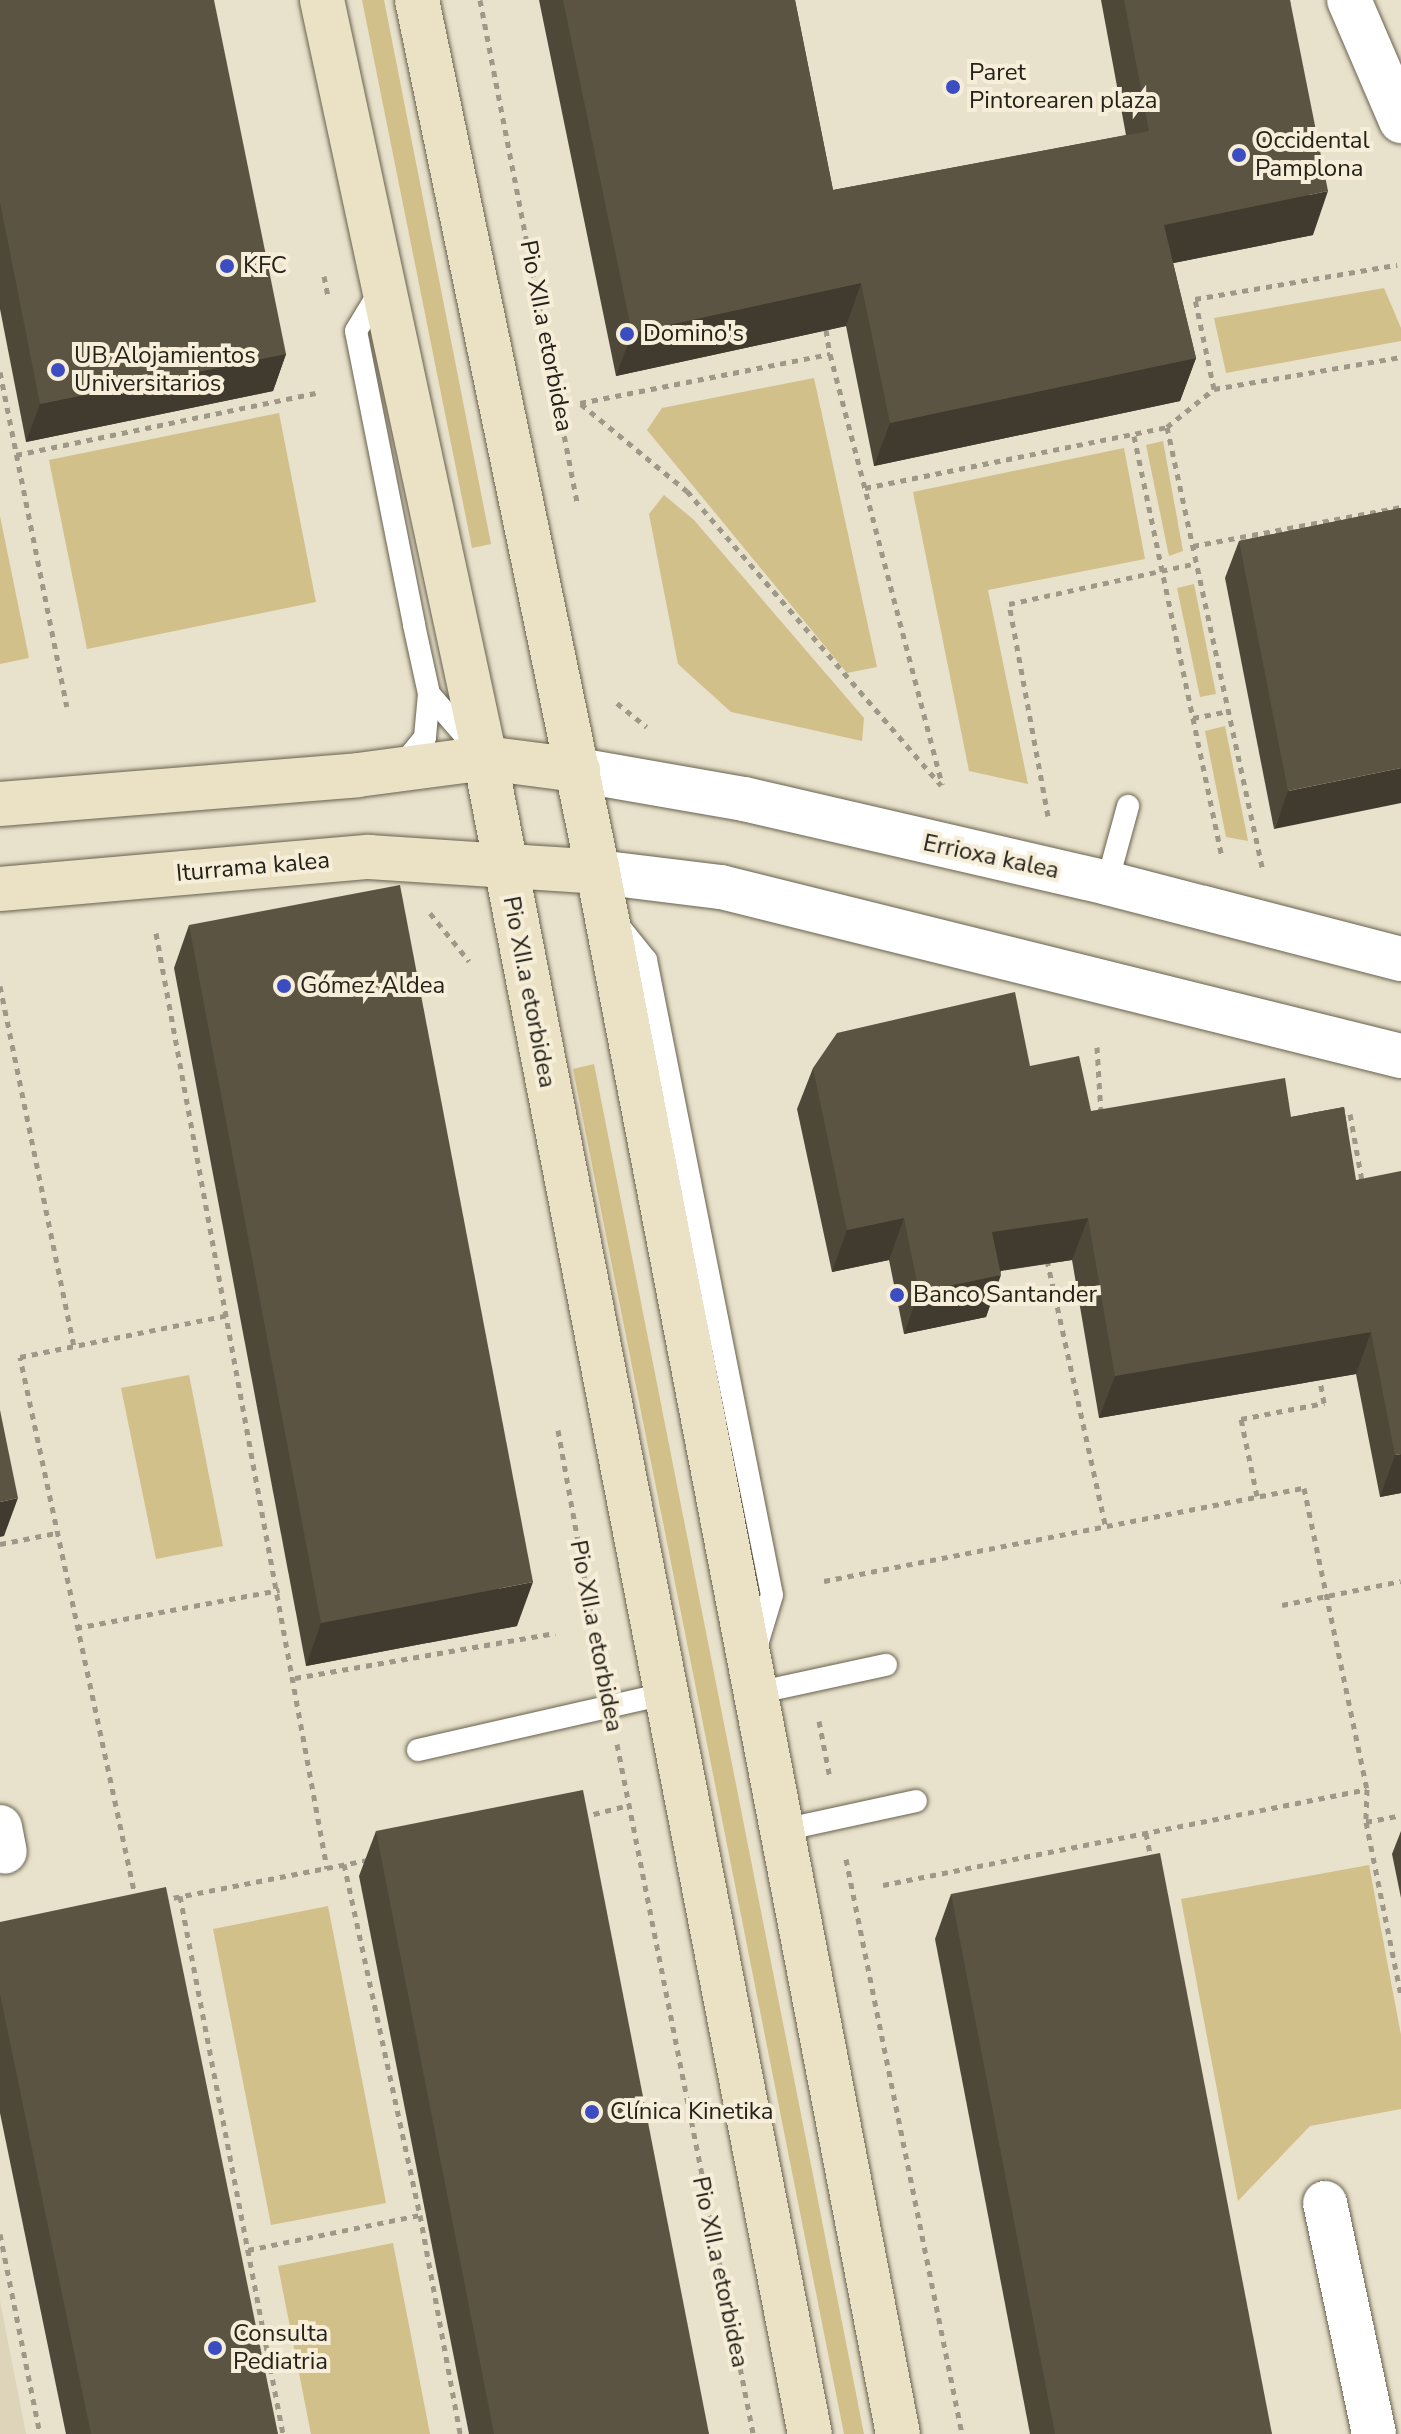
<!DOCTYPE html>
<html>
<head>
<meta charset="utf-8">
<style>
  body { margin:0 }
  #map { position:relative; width:1401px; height:2434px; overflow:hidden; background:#e8e1cb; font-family:"Nunito Sans",sans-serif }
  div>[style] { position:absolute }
  .built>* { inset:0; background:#ded4b9 }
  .green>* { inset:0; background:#d2c08b }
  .path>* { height:5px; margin-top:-2.5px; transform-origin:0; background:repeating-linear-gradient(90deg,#9e9888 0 6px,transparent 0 12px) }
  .roads { filter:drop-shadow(0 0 2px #68614f) drop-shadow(0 0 2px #68614f) }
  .lane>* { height:22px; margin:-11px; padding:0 11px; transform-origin:11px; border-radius:11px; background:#fff }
  .street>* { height:44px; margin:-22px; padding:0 22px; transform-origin:22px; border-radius:22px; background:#fff }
  .secondary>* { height:44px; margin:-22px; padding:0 22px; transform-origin:22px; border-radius:22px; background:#ebe2c5 }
  .wall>* { inset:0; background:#4e4839 }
  .shaded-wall>* { inset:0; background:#403b2e }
  .building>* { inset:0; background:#5b5442 }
  .dots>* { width:22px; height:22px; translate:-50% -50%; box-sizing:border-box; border:4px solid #f6eed8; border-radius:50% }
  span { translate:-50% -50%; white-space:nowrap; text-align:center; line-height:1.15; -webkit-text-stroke:8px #f6eed8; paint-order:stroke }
  .poi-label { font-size:24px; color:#25221b }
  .left { translate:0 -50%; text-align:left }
  .street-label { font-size:24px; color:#25221b }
</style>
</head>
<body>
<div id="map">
  <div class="built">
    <i style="clip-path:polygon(0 2301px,26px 2434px,0 2434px)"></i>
  </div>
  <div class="green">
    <i style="clip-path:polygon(362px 0,384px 0,491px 544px,472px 548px)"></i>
    <i style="clip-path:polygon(1384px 288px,1401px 328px,1401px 341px,1226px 373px,1214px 318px)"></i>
    <i style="clip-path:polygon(814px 378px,877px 667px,847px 673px,647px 430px,662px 408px)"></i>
    <i style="clip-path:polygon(279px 413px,316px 602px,87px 649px,49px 460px)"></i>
    <i style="clip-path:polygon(1163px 441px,1183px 551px,1169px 556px,1146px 445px)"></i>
    <i style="clip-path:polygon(1124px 448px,1145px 559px,988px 590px,1028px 784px,969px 771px,913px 492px)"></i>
    <i style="clip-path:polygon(664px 495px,694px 520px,864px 718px,862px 741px,731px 712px,678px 664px,649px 514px)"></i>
    <i style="clip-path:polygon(0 516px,29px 658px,0 664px)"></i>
    <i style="clip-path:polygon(1194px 584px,1216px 694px,1200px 697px,1177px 588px)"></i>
    <i style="clip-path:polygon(1225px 726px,1248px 841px,1226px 837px,1205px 731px)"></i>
    <i style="clip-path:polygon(594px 1064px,864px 2434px,844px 2434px,573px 1069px)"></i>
    <i style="clip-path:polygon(189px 1375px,223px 1546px,156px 1559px,121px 1388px)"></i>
    <i style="clip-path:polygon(1369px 1865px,1401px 2035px,1401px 2109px,1310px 2126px,1238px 2201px,1181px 1899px)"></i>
    <i style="clip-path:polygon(328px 1906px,386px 2203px,271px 2225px,213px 1929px)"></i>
    <i style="clip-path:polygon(393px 2243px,430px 2434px,311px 2434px,278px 2266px)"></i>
  </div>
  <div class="path">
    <i style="left:480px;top:0;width:511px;rotate:79.06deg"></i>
    <i style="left:324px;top:276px;width:21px;rotate:79deg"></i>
    <i style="left:826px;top:330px;width:24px;rotate:81deg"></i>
    <i style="left:0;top:372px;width:341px;rotate:78.7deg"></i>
    <i style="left:1214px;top:389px;width:92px;rotate:-101.9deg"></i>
    <i style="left:1195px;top:299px;width:205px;rotate:-9.6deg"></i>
    <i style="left:580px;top:403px;width:255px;rotate:-11.1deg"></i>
    <i style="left:830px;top:354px;width:445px;rotate:75.4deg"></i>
    <i style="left:581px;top:404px;width:137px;rotate:39.4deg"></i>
    <i style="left:687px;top:491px;width:389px;rotate:49.2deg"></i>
    <i style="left:1167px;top:427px;width:455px;rotate:77.8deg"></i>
    <i style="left:1134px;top:436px;width:431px;rotate:78.2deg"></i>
    <i style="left:16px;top:455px;width:306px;rotate:-11.7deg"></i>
    <i style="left:865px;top:488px;width:308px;rotate:-11.4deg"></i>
    <i style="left:1167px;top:427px;width:60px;rotate:-39deg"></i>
    <i style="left:1214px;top:389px;width:190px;rotate:-9.7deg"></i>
    <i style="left:1193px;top:546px;width:212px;rotate:-10.6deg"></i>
    <i style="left:617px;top:703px;width:38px;rotate:39deg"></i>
    <i style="left:1193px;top:718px;width:36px;rotate:-11deg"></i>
    <i style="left:1048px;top:816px;width:216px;rotate:-100.4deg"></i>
    <i style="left:1009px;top:604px;width:192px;rotate:-12.3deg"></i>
    <i style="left:430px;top:913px;width:62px;rotate:50.9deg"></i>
    <i style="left:156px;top:933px;width:951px;rotate:79.64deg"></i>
    <i style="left:0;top:986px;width:367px;rotate:78.4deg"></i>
    <i style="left:1097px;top:1047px;width:67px;rotate:86.6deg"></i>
    <i style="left:1350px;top:1114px;width:73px;rotate:79.8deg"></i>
    <i style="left:1047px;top:1260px;width:275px;rotate:77.6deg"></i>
    <i style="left:558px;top:1430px;width:242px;rotate:79.8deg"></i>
    <i style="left:1257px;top:1496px;width:79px;rotate:-101.7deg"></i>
    <i style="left:1241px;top:1419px;width:85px;rotate:-10.9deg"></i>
    <i style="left:1324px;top:1403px;width:28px;rotate:-100deg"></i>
    <i style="left:0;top:1544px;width:57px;rotate:-11.1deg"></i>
    <i style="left:824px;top:1581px;width:489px;rotate:-11deg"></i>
    <i style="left:1304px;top:1488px;width:308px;rotate:78.2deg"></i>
    <i style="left:1367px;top:1789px;width:33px;rotate:92deg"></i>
    <i style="left:1366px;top:1822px;width:177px;rotate:78.6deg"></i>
    <i style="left:1282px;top:1605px;width:121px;rotate:-11.4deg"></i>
    <i style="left:76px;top:1628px;width:207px;rotate:-10.6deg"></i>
    <i style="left:295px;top:1678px;width:264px;rotate:-9.8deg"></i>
    <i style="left:819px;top:1721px;width:58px;rotate:79.1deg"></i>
    <i style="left:617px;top:1744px;width:702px;rotate:78.83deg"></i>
    <i style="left:582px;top:1817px;width:49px;rotate:-14.3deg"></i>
    <i style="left:1366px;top:1822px;width:36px;rotate:-11deg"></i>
    <i style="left:1146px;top:1833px;width:26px;rotate:79deg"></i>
    <i style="left:846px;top:1859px;width:587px;rotate:78.59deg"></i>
    <i style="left:344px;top:1864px;width:359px;rotate:77.8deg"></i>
    <i style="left:420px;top:2215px;width:223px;rotate:79.6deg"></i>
    <i style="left:883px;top:1885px;width:493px;rotate:-11.2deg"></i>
    <i style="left:180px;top:1896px;width:548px;rotate:79.16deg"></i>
    <i style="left:136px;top:1900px;width:555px;rotate:-102.06deg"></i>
    <i style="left:20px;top:1357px;width:212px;rotate:-11.4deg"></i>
    <i style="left:162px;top:1900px;width:214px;rotate:-11deg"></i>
    <i style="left:0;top:2234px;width:204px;rotate:78.7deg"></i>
    <i style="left:248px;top:2250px;width:176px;rotate:-11.5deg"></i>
  </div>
  <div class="roads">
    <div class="lane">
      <i style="left:382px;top:288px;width:50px;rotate:121.2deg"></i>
      <i style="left:356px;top:331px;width:300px;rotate:78.8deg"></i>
      <i style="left:414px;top:625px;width:71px;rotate:77.7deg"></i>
      <i style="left:429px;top:694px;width:69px;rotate:49.1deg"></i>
      <i style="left:401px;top:767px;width:38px;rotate:-51deg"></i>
      <i style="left:425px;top:737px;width:43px;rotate:-84.7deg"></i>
      <i style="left:1107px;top:883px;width:80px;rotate:-74.7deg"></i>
      <i style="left:617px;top:924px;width:46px;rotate:51.1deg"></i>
      <i style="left:646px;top:960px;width:647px;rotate:78.78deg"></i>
      <i style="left:772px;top:1595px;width:55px;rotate:106.8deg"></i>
      <i style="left:756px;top:1693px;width:133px;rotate:-12.2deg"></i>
      <i style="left:418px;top:1750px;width:253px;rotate:-12.8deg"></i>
      <i style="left:783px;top:1830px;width:136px;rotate:-12.3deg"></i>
    </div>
    <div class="street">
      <i style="left:1349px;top:0;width:132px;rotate:66.7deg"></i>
      <i style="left:578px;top:770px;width:169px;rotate:9.9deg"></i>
      <i style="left:744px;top:799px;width:373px;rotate:13deg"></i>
      <i style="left:1107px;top:883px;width:304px;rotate:14.5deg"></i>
      <i style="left:598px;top:872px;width:124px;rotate:7deg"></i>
      <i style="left:721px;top:887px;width:701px;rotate:13.96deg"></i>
      <i style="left:0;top:1827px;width:25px;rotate:79deg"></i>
      <i style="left:1325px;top:2203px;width:236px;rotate:78deg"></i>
    </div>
    <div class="secondary">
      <i style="left:322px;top:0;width:775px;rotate:77.86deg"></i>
      <i style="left:485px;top:758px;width:1707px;rotate:79.03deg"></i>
      <i style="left:417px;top:0;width:891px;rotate:78.27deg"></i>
      <i style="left:598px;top:872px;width:1591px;rotate:79.13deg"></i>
      <i style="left:0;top:804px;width:359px;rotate:-4.6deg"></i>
      <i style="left:358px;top:775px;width:128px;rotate:-7.6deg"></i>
      <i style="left:485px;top:758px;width:94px;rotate:7.4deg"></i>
      <i style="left:0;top:889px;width:370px;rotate:-5deg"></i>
      <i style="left:369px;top:857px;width:229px;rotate:3.7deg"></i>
    </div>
  </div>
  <div class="wall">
    <i style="clip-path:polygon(0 0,286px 354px,273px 391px,26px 442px,0 309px)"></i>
    <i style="clip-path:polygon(539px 0,795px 0,833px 190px,1126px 135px,1101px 0,1290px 0,1313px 235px,1173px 263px,1196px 358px,1180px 401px,874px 466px,846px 326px,616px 376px)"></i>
    <i style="clip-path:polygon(1401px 508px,1274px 829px,1225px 578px,1239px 541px)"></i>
    <i style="clip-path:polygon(189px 925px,517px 1626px,306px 1666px,174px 968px)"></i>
    <i style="clip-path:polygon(1030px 1066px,1091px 1111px,1291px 1117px,1344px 1107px,1401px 1493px,1380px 1497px,1356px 1374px,1099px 1418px,1072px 1260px,1001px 1271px,986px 1317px,904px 1334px,889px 1260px,832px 1272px,797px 1109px,813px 1068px)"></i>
    <i style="clip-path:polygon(376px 1831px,709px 2434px,469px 2434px,359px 1876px)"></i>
    <i style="clip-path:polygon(1401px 1831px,1401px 1898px,1392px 1854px)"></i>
    <i style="clip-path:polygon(951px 1894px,1272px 2434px,1030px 2434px,935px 1939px)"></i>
    <i style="clip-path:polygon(0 1922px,278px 2434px,66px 2434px,0 2113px)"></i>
  </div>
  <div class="shaded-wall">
    <i style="clip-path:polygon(1328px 191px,1313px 235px,1149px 268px,1164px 225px)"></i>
    <i style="clip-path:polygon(861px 283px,846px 326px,616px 376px,632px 333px)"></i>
    <i style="clip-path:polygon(286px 354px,273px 391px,26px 442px,40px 404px)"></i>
    <i style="clip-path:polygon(1196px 358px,1180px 401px,874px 466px,890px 423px)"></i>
    <i style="clip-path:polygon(1401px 768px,1401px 803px,1274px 829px,1288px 791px)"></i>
    <i style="clip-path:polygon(904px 1218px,889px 1260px,832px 1272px,847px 1230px)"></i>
    <i style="clip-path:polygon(1088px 1218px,1072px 1260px,977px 1274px,992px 1232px)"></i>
    <i style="clip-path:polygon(1001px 1275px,986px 1317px,904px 1334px,919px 1292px)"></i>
    <i style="clip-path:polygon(1371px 1332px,1356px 1374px,1099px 1418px,1115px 1376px)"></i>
    <i style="clip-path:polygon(1401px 1454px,1401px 1493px,1380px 1497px,1395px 1455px)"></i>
    <i style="clip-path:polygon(18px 1498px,4px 1536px,0 1537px,0 1502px)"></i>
    <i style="clip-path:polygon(533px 1582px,517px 1626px,306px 1666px,321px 1623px)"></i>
  </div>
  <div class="building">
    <i style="clip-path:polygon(0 0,214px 0,286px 354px,40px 404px,0 202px)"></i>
    <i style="clip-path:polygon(563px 0,795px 0,833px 190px,1149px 131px,1124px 0,1290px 0,1328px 191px,1164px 225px,1196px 358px,890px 423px,861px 283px,632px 333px)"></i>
    <i style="clip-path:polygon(1401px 508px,1401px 768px,1288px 791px,1239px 541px)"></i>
    <i style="clip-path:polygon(400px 885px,533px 1582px,321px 1623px,189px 925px)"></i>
    <i style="clip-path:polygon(1015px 992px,1030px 1066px,1079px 1056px,1091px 1111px,1285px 1078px,1291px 1117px,1344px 1107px,1356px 1180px,1401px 1171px,1401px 1454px,1395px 1455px,1371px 1332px,1115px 1376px,1088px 1218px,992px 1232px,1001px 1275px,919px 1292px,904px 1218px,847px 1230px,813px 1068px,837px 1033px)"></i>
    <i style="clip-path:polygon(0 1410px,18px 1498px,0 1502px)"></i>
    <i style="clip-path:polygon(583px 1790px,709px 2434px,494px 2434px,376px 1831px)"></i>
    <i style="clip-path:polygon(1160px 1853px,1272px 2434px,1055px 2434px,951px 1894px)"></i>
    <i style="clip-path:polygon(166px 1887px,278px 2434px,91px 2434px,0 1994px,0 1922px)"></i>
  </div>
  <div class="dots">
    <i style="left:953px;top:87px;background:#3b4dc0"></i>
    <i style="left:1239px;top:155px;background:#3b4dc0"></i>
    <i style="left:227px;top:266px;background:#3b4dc0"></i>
    <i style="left:627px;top:334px;background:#3b4dc0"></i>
    <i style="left:58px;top:370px;background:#3b4dc0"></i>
    <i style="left:284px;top:986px;background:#3b4dc0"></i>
    <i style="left:897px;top:1295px;background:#3b4dc0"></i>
    <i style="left:592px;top:2112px;background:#3b4dc0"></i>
    <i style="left:215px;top:2348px;background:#3b4dc0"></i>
  </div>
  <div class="poi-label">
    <span class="left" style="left:969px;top:87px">Paret<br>Pintorearen plaza</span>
    <span class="left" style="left:1255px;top:155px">Occidental<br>Pamplona</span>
    <span class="left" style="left:243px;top:266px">KFC</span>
    <span class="left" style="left:643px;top:334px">Domino's</span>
    <span class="left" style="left:74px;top:370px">UB Alojamientos<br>Universitarios</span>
    <span class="left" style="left:300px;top:986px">Gómez Aldea</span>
    <span class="left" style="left:913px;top:1295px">Banco Santander</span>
    <span class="left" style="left:610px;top:2112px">Clínica Kinetika</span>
    <span class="left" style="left:233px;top:2348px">Consulta<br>Pediatria</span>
  </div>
  <div class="street-label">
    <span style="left:546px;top:336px;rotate:79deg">Pio XII.a etorbidea</span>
    <span style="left:991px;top:857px;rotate:12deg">Errioxa kalea</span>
    <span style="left:253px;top:867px;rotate:-5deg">Iturrama kalea</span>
    <span style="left:529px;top:992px;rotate:79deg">Pio XII.a etorbidea</span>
    <span style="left:596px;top:1636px;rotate:79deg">Pio XII.a etorbidea</span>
    <span style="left:720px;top:2272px;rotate:78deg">Pio XII.a etorbidea</span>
  </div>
</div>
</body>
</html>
